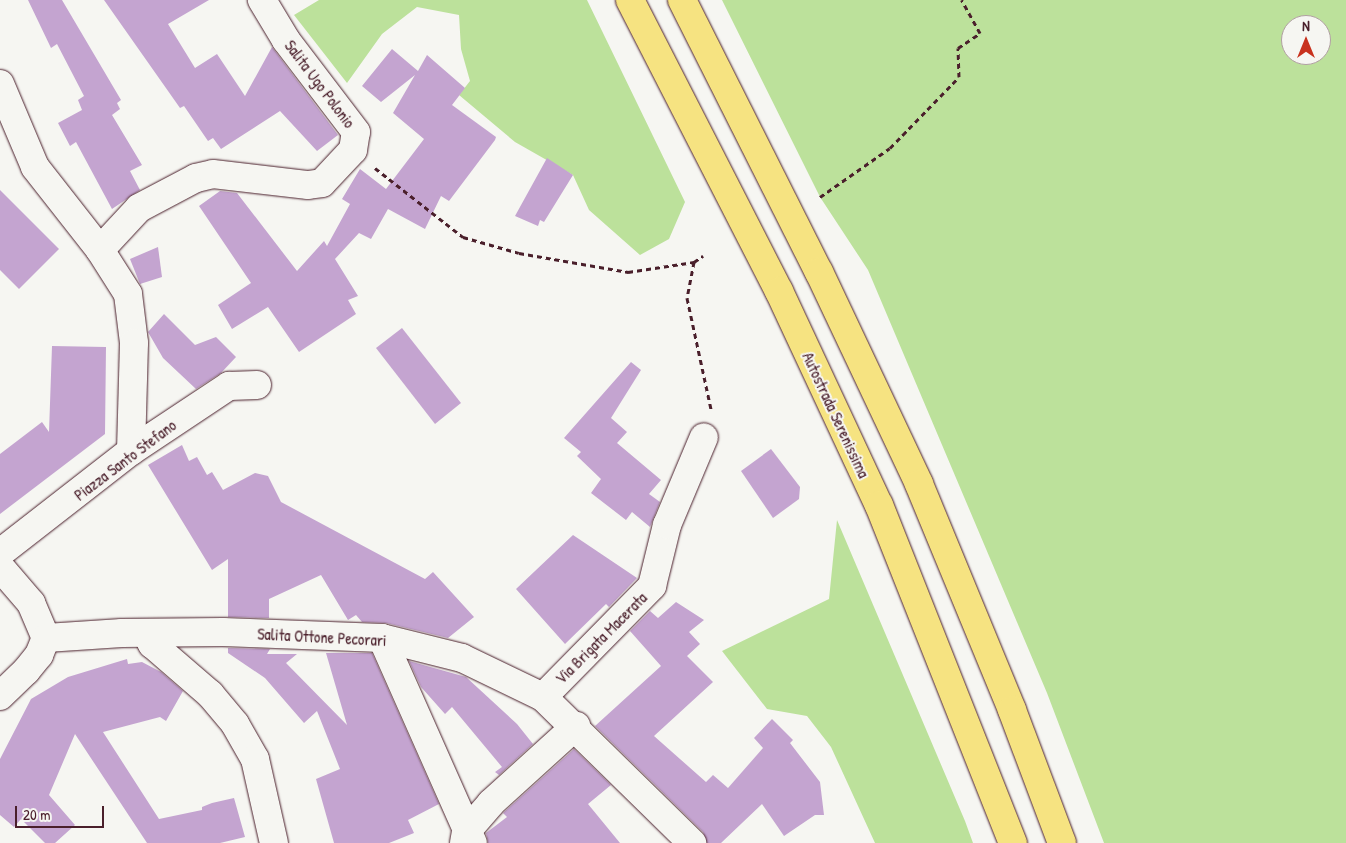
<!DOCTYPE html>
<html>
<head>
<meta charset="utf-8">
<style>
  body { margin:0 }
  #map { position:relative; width:1346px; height:843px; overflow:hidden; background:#f6f6f2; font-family:"Patrick Hand",sans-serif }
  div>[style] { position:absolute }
  .green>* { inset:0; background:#bce19b }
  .building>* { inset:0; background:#c4a4d0 }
  .path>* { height:3px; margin-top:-1.5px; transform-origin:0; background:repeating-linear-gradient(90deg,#4a1f2b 0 5px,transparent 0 9px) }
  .roads { filter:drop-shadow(0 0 1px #4a1f2b) drop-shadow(0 0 1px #4a1f2b) }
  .minor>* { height:28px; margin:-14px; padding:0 14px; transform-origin:14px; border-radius:14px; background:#f6f6f2 }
  .motorway>* { height:28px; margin:-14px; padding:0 14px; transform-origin:14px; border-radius:14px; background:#f6e381 }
  span { translate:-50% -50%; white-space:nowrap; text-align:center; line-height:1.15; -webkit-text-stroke:4px #f6f6f2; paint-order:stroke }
  .street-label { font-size:16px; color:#4a1f2b }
  .north { position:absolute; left:1281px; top:15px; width:50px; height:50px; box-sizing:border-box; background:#f6f6f2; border:1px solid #b1a0a2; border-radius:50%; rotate:0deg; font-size:14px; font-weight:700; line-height:20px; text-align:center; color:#4a1f2b }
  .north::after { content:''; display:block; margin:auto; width:18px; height:22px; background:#c8321e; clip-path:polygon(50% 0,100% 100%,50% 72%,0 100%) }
  .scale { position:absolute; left:15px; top:806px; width:89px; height:22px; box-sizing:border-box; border:2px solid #4a1f2b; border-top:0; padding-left:6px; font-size:15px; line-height:18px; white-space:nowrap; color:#4a1f2b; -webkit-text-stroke:4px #f6f6f2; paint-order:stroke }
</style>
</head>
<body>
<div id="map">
  <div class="green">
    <i style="clip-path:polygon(319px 0,587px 0,685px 202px,669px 239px,640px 255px,589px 210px,573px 175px,515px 142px,459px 95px,470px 81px,461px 49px,459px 15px,417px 7px,382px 34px,347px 83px,294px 15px)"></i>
    <i style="clip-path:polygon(evenodd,722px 0,1346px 0,1346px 843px,1104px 843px,1047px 693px,868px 270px,820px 197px,722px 0,1291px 25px,1321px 25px,1321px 55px,1291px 55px,1291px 25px)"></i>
    <i style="clip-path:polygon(837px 520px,965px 821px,973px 843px,875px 843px,831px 747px,807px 716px,767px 709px,722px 651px,829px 599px)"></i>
  </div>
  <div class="building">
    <i style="clip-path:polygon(28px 0,62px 0,121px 100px,117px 103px,120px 109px,112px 115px,142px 165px,130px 171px,140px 190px,112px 209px,76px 142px,70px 146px,58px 123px,82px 110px,78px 100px,84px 96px,57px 44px,51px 48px)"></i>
    <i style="clip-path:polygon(104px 0,209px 0,168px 24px,195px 68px,217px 54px,245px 96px,272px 47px,338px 135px,317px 151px,280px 111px,221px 149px,213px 138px,208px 141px,184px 106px,180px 108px)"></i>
    <i style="clip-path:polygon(392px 49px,418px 71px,427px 55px,465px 88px,452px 105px,496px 137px,495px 140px,449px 201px,441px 196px,425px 229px,388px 209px,371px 239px,359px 233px,335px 259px,358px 296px,348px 300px,356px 314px,299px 352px,268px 307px,232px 329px,218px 305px,251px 283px,199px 206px,220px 191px,237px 193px,297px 271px,324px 241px,327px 246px,350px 204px,342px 199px,360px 169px,386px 189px,424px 139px,393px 113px,415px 75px,381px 102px,362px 86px)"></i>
    <i style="clip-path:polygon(547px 158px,573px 175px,544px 222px,540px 220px,538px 226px,515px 216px)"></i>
    <i style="clip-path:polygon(0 190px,59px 249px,19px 289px,0 270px)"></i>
    <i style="clip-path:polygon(158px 247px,162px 277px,140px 284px,130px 259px)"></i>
    <i style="clip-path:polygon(164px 314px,195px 345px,216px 337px,236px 357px,221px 373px,196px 389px,163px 358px,148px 332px)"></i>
    <i style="clip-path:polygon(402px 328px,461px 403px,435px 424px,376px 348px)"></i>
    <i style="clip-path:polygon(52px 346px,106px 347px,105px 434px,0 514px,0 454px,42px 422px,49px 432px)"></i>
    <i style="clip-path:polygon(631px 362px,641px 370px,611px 418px,627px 432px,617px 443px,661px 480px,649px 494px,660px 502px,650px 527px,632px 512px,626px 520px,591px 493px,601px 479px,577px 456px,581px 452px,564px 438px)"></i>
    <i style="clip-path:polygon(182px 445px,189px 461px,197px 457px,207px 475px,212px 472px,223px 490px,255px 473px,268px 476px,281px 502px,425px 579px,433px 572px,474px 617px,448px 638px,386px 623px,362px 622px,356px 615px,348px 620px,321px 575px,269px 599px,269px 618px,228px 617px,228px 559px,212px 570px,148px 465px)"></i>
    <i style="clip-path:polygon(771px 449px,800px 487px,799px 499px,773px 518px,741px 471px)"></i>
    <i style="clip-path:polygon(573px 535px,637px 578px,609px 607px,606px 604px,565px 644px,516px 589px)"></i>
    <i style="clip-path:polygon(676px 602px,704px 620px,689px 632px,700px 644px,687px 656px,713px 682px,654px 736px,706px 782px,713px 775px,728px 788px,763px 748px,754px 738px,772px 719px,793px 740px,790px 743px,820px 782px,824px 815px,815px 815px,784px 836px,762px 804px,721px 843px,707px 843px,703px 832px,595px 726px,661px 666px,630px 631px,650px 611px,658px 618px)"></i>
    <i style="clip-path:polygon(228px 648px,270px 649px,267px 654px,297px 654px,286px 663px,347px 725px,326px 653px,372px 653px,439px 804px,408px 820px,414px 833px,389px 843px,334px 843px,316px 779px,340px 769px,317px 711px,304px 723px,265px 678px,228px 653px)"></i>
    <i style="clip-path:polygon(127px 659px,128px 664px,142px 662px,161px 672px,183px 691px,166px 721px,160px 717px,103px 732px,159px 819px,202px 810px,202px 807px,212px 803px,234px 798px,245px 837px,220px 843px,147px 843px,75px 734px,49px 795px,75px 825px,55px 843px,45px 843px,21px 819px,14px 827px,0 815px,0 759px,31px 699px,68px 677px)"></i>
    <i style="clip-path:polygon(409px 661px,466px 677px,517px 724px,533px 744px,499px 775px,495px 772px,502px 767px,452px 707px,445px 714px,421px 687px)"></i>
    <i style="clip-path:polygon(574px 749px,611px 785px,588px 804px,620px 843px,488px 843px,486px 833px,507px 817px,503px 813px)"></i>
  </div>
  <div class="path">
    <i style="left:375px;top:168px;width:112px;rotate:38.1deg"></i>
    <i style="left:463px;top:237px;width:58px;rotate:15.9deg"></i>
    <i style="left:519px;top:253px;width:111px;rotate:9.9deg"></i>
    <i style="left:628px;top:272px;width:67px;rotate:-8.6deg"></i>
    <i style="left:694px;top:262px;width:11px;rotate:-34deg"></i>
    <i style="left:820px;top:197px;width:85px;rotate:-35deg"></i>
    <i style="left:890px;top:148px;width:99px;rotate:-45.8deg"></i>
    <i style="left:959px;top:77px;width:29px;rotate:-92deg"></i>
    <i style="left:958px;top:48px;width:27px;rotate:-34deg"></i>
    <i style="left:980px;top:33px;width:38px;rotate:-119deg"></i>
    <i style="left:694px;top:262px;width:37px;rotate:101deg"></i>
    <i style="left:687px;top:298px;width:114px;rotate:77.8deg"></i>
  </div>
  <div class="roads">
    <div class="minor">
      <i style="left:0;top:84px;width:90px;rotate:67.1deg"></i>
      <i style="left:35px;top:167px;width:105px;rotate:51.9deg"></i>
      <i style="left:100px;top:250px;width:52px;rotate:57.5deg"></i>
      <i style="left:128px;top:294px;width:49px;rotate:83deg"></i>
      <i style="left:134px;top:343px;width:108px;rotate:91.6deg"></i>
      <i style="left:100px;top:250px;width:57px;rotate:-47.1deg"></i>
      <i style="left:139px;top:208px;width:64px;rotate:-27.8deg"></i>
      <i style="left:196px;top:178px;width:17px;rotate:-13deg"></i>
      <i style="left:213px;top:174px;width:96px;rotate:6.6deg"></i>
      <i style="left:308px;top:185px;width:14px;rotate:-8deg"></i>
      <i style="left:322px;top:183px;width:45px;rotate:-46.8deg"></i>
      <i style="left:353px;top:150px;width:18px;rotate:-81deg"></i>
      <i style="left:356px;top:132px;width:116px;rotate:-127.3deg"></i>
      <i style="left:286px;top:40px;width:47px;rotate:-121deg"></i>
      <i style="left:0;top:553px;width:166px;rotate:-37.9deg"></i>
      <i style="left:131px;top:451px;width:118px;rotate:-33.6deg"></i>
      <i style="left:229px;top:386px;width:28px;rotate:-2deg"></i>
      <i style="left:0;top:567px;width:48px;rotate:49.3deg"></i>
      <i style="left:31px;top:603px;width:38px;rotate:67deg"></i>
      <i style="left:146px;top:633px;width:13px;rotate:61deg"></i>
      <i style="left:152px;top:644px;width:77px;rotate:40.8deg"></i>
      <i style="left:210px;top:694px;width:39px;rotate:50deg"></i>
      <i style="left:235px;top:724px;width:40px;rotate:60.3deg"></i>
      <i style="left:255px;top:759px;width:86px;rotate:77.3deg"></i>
      <i style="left:46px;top:638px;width:76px;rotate:-3.8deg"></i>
      <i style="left:122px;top:633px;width:101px;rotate:-0.6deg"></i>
      <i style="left:223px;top:632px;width:159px;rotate:2.2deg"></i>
      <i style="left:382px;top:638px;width:82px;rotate:14deg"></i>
      <i style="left:462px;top:658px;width:90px;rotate:25.7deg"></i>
      <i style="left:543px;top:697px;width:209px;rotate:44.4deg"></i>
      <i style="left:382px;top:638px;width:224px;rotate:66.1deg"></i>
      <i style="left:0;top:696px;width:36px;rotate:-44deg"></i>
      <i style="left:26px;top:671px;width:21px;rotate:-51deg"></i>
      <i style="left:39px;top:655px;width:18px;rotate:-68deg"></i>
      <i style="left:543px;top:697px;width:156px;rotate:-45.5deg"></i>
      <i style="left:652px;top:586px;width:63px;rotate:-76.2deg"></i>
      <i style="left:667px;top:525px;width:95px;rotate:-67.2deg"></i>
      <i style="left:464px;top:843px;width:11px;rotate:-80deg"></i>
      <i style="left:466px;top:832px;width:38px;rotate:-49deg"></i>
      <i style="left:491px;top:803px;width:115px;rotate:-42.2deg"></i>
    </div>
    <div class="motorway">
      <i style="left:630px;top:0;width:327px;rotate:62.9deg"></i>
      <i style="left:779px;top:291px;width:236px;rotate:65deg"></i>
      <i style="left:879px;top:505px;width:364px;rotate:68.4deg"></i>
      <i style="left:682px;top:0;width:305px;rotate:63.3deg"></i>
      <i style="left:819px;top:272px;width:234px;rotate:64.7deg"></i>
      <i style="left:919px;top:484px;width:244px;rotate:67.6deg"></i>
      <i style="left:1012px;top:710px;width:142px;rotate:69.4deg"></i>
    </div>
  </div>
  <div class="street-label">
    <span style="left:320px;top:84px;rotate:53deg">Salita Ugo Polonio</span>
    <span style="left:836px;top:415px;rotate:65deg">Autostrada Serenissima</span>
    <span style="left:125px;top:460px;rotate:-37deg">Piazza Santo Stefano</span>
    <span style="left:322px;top:637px;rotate:3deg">Salita Ottone Pecorari</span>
    <span style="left:601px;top:638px;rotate:-45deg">Via Brigata Macerata</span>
  </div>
  <div class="north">N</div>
  <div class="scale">20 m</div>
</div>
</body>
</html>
